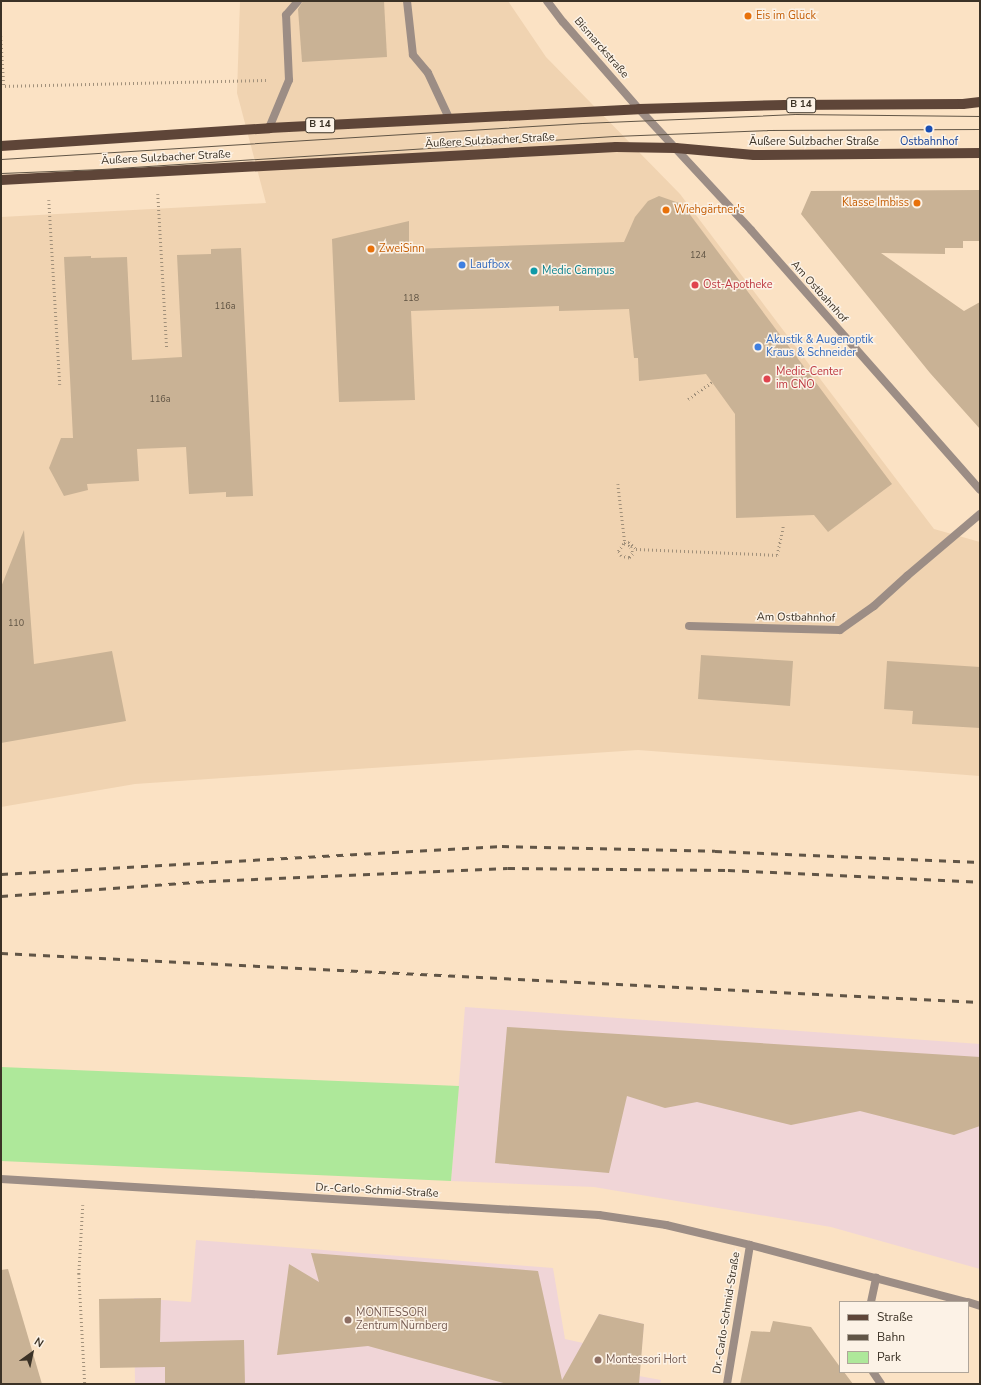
<!DOCTYPE html>
<html>
<head>
<meta charset="utf-8">
<style>
  body { margin:0 }
  #map { position:relative; width:981px; height:1385px; overflow:hidden; background:#fbe2c4; font-family:"Nunito Sans",sans-serif }
  div>[style] { position:absolute }
  .built>* { inset:0; background:#f0d3b1 }
  .education>* { inset:0; background:#f0d5d7 }
  .green>* { inset:0; background:#aee89a }
  .building>* { inset:0; background:#c9b295 }
  .path>* { height:2.5px; margin-top:-1.25px; transform-origin:0; background:repeating-linear-gradient(90deg,#a1907a 0 1px,transparent 0 4px) }
  .service>* { height:8px; margin:-4px; padding:0 4px; transform-origin:4px; border-radius:4px; background:#9c8d85 }
  .pedestrian>* { height:8px; margin:-4px; padding:0 4px; transform-origin:4px; border-radius:4px; background:#9c8d85 }
  .minor>* { height:8px; margin:-4px; padding:0 4px; transform-origin:4px; border-radius:4px; background:#9c8d85 }
  .primary>* { height:10px; margin:-5px; padding:0 5px; transform-origin:5px; border-radius:5px; background:#5e4538 }
  .tram>* { height:1px; margin:-0.5px; padding:0 0.5px; transform-origin:0.5px; border-radius:0.5px; background:#615546 }
  .rail>* { height:3px; margin-top:-1.5px; transform-origin:0; background:repeating-linear-gradient(90deg,#615546 0 7px,transparent 0 14px) }
  .dots>* { width:11px; height:11px; translate:-50% -50%; box-sizing:border-box; border:2px solid #fcf2e6; border-radius:50% }
  span { translate:-50% -50%; white-space:nowrap; text-align:center; line-height:1.15; -webkit-text-stroke:3px #fcf2e6; paint-order:stroke }
  .number-label { font-size:9px; color:#5e5242 }
  .number-label span { -webkit-text-stroke-width:0 }
  .shield-label span { padding:1px 3px; background:#fcf2e6; border:1px solid; border-radius:3px; -webkit-text-stroke-width:0 }
  .shield-label { font-size:10px; color:#3b3226; font-weight:700 }
  .food-label { font-size:11px; color:#c56008 }
  .left { translate:0 -50%; text-align:left }
  .right { translate:-100% -50%; text-align:right }
  .street-label { font-size:11px; color:#3b3226 }
  .transit-label { font-size:11px; color:#164399 }
  .shop-label { font-size:11px; color:#366cbe }
  .culture-label { font-size:11px; color:#0d838f }
  .health-label { font-size:11px; color:#be3a42 }
  .education-label { font-size:11px; color:#785e54 }
  .frame { position:absolute; inset:0; border:2px solid #3b3226; pointer-events:none }
  .legend { position:absolute; left:839px; top:1301px; width:130px; height:72px; box-sizing:border-box; background:#fcf2e6; border:1px solid #afa599; margin:0; padding:5px 7px; list-style:none; font-size:12px; color:#3b3226 }
  .legend li { display:flex; align-items:center; gap:8px; height:20px }
  .legend b { width:20px; border:1px solid #afa599 }
  .north { position:absolute; left:12px; top:1333px; width:40px; height:40px; -webkit-text-stroke:3px #fcf2e6; paint-order:stroke; rotate:33deg; font-size:11px; font-weight:700; line-height:16px; text-align:center; color:#3b3226 }
  .north::after { content:''; display:block; margin:auto; width:14px; height:18px; background:#3b3226; clip-path:polygon(50% 0,100% 100%,50% 72%,0 100%) }
</style>
</head>
<body>
<div id="map">
  <div class="built">
    <i style="clip-path:polygon(240px 1px,508px 1px,546px 57px,680px 194px,934px 529px,980px 542px,980px 776px,638px 750px,135px 784px,1px 807px,1px 217px,266px 203px,237px 93px)"></i>
  </div>
  <div class="education">
    <i style="clip-path:polygon(465px 1007px,980px 1044px,980px 1269px,831px 1227px,594px 1187px,451px 1181px)"></i>
    <i style="clip-path:polygon(196px 1240px,553px 1268px,565px 1339px,583px 1343px,599px 1314px,644px 1324px,639px 1376px,661px 1380px,660px 1384px,135px 1384px,134px 1298px,191px 1302px)"></i>
  </div>
  <div class="green">
    <i style="clip-path:polygon(1px 1067px,459px 1086px,451px 1181px,1px 1161px)"></i>
  </div>
  <div class="building">
    <i style="clip-path:polygon(303px 1px,384px 1px,387px 57px,302px 62px,298px 9px)"></i>
    <i style="clip-path:polygon(980px 190px,980px 241px,963px 241px,963px 248px,945px 248px,945px 254px,881px 253px,964px 311px,980px 302px,980px 429px,930px 373px,801px 214px,811px 191px)"></i>
    <i style="clip-path:polygon(659px 196px,682px 204px,892px 484px,828px 532px,814px 515px,736px 518px,735px 414px,706px 374px,639px 381px,638px 358px,634px 358px,629px 309px,559px 311px,559px 306px,411px 311px,415px 400px,339px 402px,332px 239px,409px 221px,409px 249px,624px 242px,635px 217px,648px 201px)"></i>
    <i style="clip-path:polygon(241px 248px,253px 496px,226px 497px,226px 492px,189px 494px,186px 447px,137px 449px,139px 481px,87px 484px,88px 490px,64px 496px,49px 468px,61px 438px,73px 438px,64px 257px,91px 256px,91px 258px,127px 257px,132px 360px,182px 357px,177px 255px,211px 254px,211px 249px)"></i>
    <i style="clip-path:polygon(24px 530px,34px 664px,112px 651px,126px 721px,1px 743px,1px 587px)"></i>
    <i style="clip-path:polygon(701px 655px,793px 661px,790px 706px,698px 699px)"></i>
    <i style="clip-path:polygon(887px 661px,980px 667px,980px 728px,912px 724px,913px 711px,884px 709px)"></i>
    <i style="clip-path:polygon(507px 1027px,980px 1057px,980px 1126px,954px 1135px,860px 1111px,791px 1125px,697px 1102px,665px 1108px,627px 1096px,609px 1173px,495px 1163px)"></i>
    <i style="clip-path:polygon(311px 1253px,538px 1271px,562px 1380px,599px 1314px,644px 1324px,639px 1384px,507px 1384px,368px 1346px,277px 1355px,289px 1264px,319px 1282px)"></i>
    <i style="clip-path:polygon(8px 1269px,42px 1384px,1px 1384px,1px 1270px)"></i>
    <i style="clip-path:polygon(161px 1298px,160px 1342px,244px 1340px,245px 1384px,165px 1384px,165px 1367px,100px 1368px,99px 1299px)"></i>
    <i style="clip-path:polygon(773px 1321px,811px 1327px,840px 1367px,840px 1372px,844px 1372px,853px 1384px,740px 1384px,751px 1331px,770px 1332px)"></i>
  </div>
  <div class="path">
    <i style="left:1px;top:2px;width:1px;rotate:-90deg"></i>
    <i style="left:1px;top:36px;width:50px;rotate:86.6deg"></i>
    <i style="left:1px;top:86px;width:265px;rotate:-1.3deg"></i>
    <i style="left:158px;top:194px;width:154px;rotate:86.7deg"></i>
    <i style="left:49px;top:200px;width:185px;rotate:86.6deg"></i>
    <i style="left:688px;top:399px;width:29px;rotate:-35deg"></i>
    <i style="left:618px;top:484px;width:59px;rotate:83.2deg"></i>
    <i style="left:625px;top:543px;width:7px;rotate:34deg"></i>
    <i style="left:631px;top:547px;width:7px;rotate:74deg"></i>
    <i style="left:633px;top:554px;width:6px;rotate:135deg"></i>
    <i style="left:629px;top:558px;width:8px;rotate:-166deg"></i>
    <i style="left:621px;top:556px;width:6px;rotate:-121deg"></i>
    <i style="left:618px;top:551px;width:10px;rotate:-53deg"></i>
    <i style="left:624px;top:543px;width:5px;rotate:-11deg"></i>
    <i style="left:629px;top:542px;width:10px;rotate:45deg"></i>
    <i style="left:636px;top:549px;width:141px;rotate:2.4deg"></i>
    <i style="left:777px;top:555px;width:29px;rotate:-78deg"></i>
    <i style="left:83px;top:1205px;width:69px;rotate:93.3deg"></i>
    <i style="left:79px;top:1274px;width:110px;rotate:86.9deg"></i>
  </div>
  <div class="service">
    <i style="left:407px;top:1px;width:54px;rotate:83.7deg"></i>
    <i style="left:413px;top:55px;width:23px;rotate:50deg"></i>
    <i style="left:428px;top:73px;width:50px;rotate:65deg"></i>
    <i style="left:269px;top:128px;width:52px;rotate:-67.4deg"></i>
    <i style="left:289px;top:80px;width:65px;rotate:-92.6deg"></i>
    <i style="left:286px;top:15px;width:18px;rotate:-49deg"></i>
  </div>
  <div class="pedestrian">
    <i style="left:871px;top:1302px;width:25px;rotate:-78deg"></i>
    <i style="left:873px;top:1372px;width:14px;rotate:56deg"></i>
    <i style="left:727px;top:1384px;width:141px;rotate:-80.6deg"></i>
  </div>
  <div class="minor">
    <i style="left:547px;top:1px;width:26px;rotate:53deg"></i>
    <i style="left:563px;top:22px;width:116px;rotate:48.9deg"></i>
    <i style="left:639px;top:109px;width:165px;rotate:47.2deg"></i>
    <i style="left:751px;top:230px;width:346px;rotate:48.6deg"></i>
    <i style="left:689px;top:626px;width:151px;rotate:1.5deg"></i>
    <i style="left:840px;top:630px;width:42px;rotate:-35.2deg"></i>
    <i style="left:874px;top:606px;width:45px;rotate:-42.3deg"></i>
    <i style="left:907px;top:576px;width:96px;rotate:-40.3deg"></i>
    <i style="left:1px;top:1179px;width:599px;rotate:3.45deg"></i>
    <i style="left:599px;top:1215px;width:68px;rotate:8.5deg"></i>
    <i style="left:666px;top:1225px;width:86px;rotate:13.4deg"></i>
    <i style="left:750px;top:1245px;width:223px;rotate:14.8deg"></i>
    <i style="left:968px;top:1302px;width:13px;rotate:18deg"></i>
  </div>
  <div class="primary">
    <i style="left:1px;top:146px;width:269px;rotate:-3.8deg"></i>
    <i style="left:269px;top:128px;width:370px;rotate:-2.9deg"></i>
    <i style="left:639px;top:109px;width:146px;rotate:-1.6deg"></i>
    <i style="left:785px;top:105px;width:178px;rotate:-0.3deg"></i>
    <i style="left:963px;top:104px;width:17px;rotate:-7deg"></i>
    <i style="left:1px;top:180px;width:616px;rotate:-3.07deg"></i>
    <i style="left:616px;top:147px;width:60px;rotate:1deg"></i>
    <i style="left:676px;top:148px;width:78px;rotate:5.1deg"></i>
    <i style="left:754px;top:155px;width:226px;rotate:-0.5deg"></i>
  </div>
  <div class="tram">
    <i style="left:1px;top:159px;width:582px;rotate:-3.55deg"></i>
    <i style="left:582px;top:123px;width:213px;rotate:-2.4deg"></i>
    <i style="left:795px;top:114px;width:185px;rotate:0.6deg"></i>
    <i style="left:1px;top:173px;width:101px;rotate:-2.3deg"></i>
    <i style="left:102px;top:169px;width:513px;rotate:-3.69deg"></i>
    <i style="left:614px;top:136px;width:153px;rotate:-2.2deg"></i>
    <i style="left:767px;top:130px;width:213px;rotate:-0.3deg"></i>
  </div>
  <div class="rail">
    <i style="left:1px;top:874px;width:502px;rotate:-3.2deg"></i>
    <i style="left:502px;top:846px;width:213px;rotate:1.3deg"></i>
    <i style="left:715px;top:851px;width:265px;rotate:2.4deg"></i>
    <i style="left:1px;top:896px;width:209px;rotate:-4.1deg"></i>
    <i style="left:209px;top:881px;width:299px;rotate:-2.5deg"></i>
    <i style="left:508px;top:868px;width:220px;rotate:0.5deg"></i>
    <i style="left:728px;top:870px;width:252px;rotate:2.7deg"></i>
    <i style="left:1px;top:953px;width:980px;rotate:2.87deg"></i>
  </div>
  <div class="dots">
    <i style="left:748px;top:16px;background:#e8710a"></i>
    <i style="left:929px;top:129px;background:#1a4fb4"></i>
    <i style="left:917px;top:203px;background:#e8710a"></i>
    <i style="left:666px;top:210px;background:#e8710a"></i>
    <i style="left:371px;top:249px;background:#e8710a"></i>
    <i style="left:462px;top:265px;background:#3f7fe0"></i>
    <i style="left:534px;top:271px;background:#0f9aa8"></i>
    <i style="left:695px;top:285px;background:#e0444e"></i>
    <i style="left:758px;top:347px;background:#3f7fe0"></i>
    <i style="left:767px;top:379px;background:#e0444e"></i>
    <i style="left:348px;top:1320px;background:#8d6e63"></i>
    <i style="left:598px;top:1360px;background:#8d6e63"></i>
  </div>
  <div class="number-label">
    <span style="left:698px;top:255px">124</span>
    <span style="left:411px;top:298px">118</span>
    <span style="left:225px;top:306px">116a</span>
    <span style="left:160px;top:399px">116a</span>
    <span style="left:16px;top:623px">110</span>
  </div>
  <div class="shield-label">
    <span style="left:801px;top:105px">B 14</span>
    <span style="left:320px;top:125px">B 14</span>
  </div>
  <div class="food-label">
    <span class="left" style="left:756px;top:16px">Eis im Glück</span>
    <span class="right" style="left:909px;top:203px">Klasse Imbiss</span>
    <span class="left" style="left:674px;top:210px">Wiehgärtner's</span>
    <span class="left" style="left:379px;top:249px">ZweiSinn</span>
  </div>
  <div class="street-label">
    <span style="left:601px;top:48px;rotate:49deg">Bismarckstraße</span>
    <span style="left:490px;top:141px;rotate:-3deg">Äußere Sulzbacher Straße</span>
    <span style="left:814px;top:142px">Äußere Sulzbacher Straße</span>
    <span style="left:166px;top:158px;rotate:-3deg">Äußere Sulzbacher Straße</span>
    <span style="left:819px;top:292px;rotate:48deg">Am Ostbahnhof</span>
    <span style="left:796px;top:618px;rotate:1deg">Am Ostbahnhof</span>
    <span style="left:377px;top:1191px;rotate:3deg">Dr.-Carlo-Schmid-Straße</span>
    <span style="left:727px;top:1313px;rotate:-81deg">Dr.-Carlo-Schmid-Straße</span>
  </div>
  <div class="transit-label">
    <span style="left:929px;top:142px">Ostbahnhof</span>
  </div>
  <div class="shop-label">
    <span class="left" style="left:470px;top:265px">Laufbox</span>
    <span class="left" style="left:766px;top:347px">Akustik &amp; Augenoptik<br>Kraus &amp; Schneider</span>
  </div>
  <div class="culture-label">
    <span class="left" style="left:542px;top:271px">Medic Campus</span>
  </div>
  <div class="health-label">
    <span class="left" style="left:703px;top:285px">Ost-Apotheke</span>
    <span class="left" style="left:776px;top:379px">Medic-Center<br>im CNO</span>
  </div>
  <div class="education-label">
    <span class="left" style="left:356px;top:1320px">MONTESSORI<br>Zentrum Nürnberg</span>
    <span class="left" style="left:606px;top:1360px">Montessori Hort</span>
  </div>
  <div class="frame"></div>
  <ul class="legend">
  <li><b style="height:5px;background:#5e4538"></b>Straße</li>
  <li><b style="height:5px;background:#615546"></b>Bahn</li>
  <li><b style="height:11px;background:#aee89a"></b>Park</li>
  </ul>
  <div class="north">N</div>
</div>
</body>
</html>
